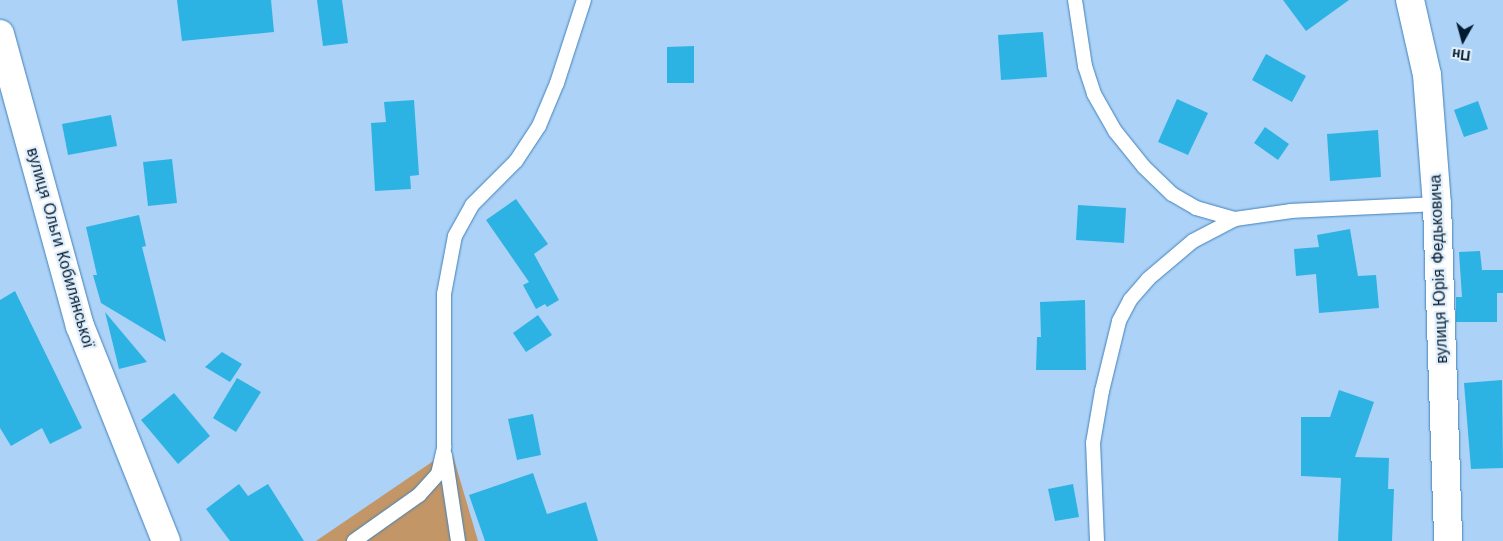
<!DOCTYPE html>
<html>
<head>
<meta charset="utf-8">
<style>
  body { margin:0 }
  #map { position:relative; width:1503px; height:541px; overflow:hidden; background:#acd2f7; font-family:"Work Sans",sans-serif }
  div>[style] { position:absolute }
  .green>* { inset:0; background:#c29667 }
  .building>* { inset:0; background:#2db3e3 }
  .roads { filter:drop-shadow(0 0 1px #4382ba) drop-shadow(0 0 1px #4382ba) }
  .service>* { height:14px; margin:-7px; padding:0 7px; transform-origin:7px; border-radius:7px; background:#fff }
  .minor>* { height:28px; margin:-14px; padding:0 14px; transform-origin:14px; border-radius:14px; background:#fff }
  span { translate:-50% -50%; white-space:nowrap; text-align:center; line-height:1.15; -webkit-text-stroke:4.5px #e3f0fc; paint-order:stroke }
  .street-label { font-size:16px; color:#021b31 }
  .north { position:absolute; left:1438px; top:15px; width:50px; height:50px; -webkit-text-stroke:4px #e3f0fc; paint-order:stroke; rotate:187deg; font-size:14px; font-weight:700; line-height:20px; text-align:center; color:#021b31 }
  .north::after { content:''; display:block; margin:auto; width:18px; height:22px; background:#021b31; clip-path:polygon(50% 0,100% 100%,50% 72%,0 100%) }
</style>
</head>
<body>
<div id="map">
  <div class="green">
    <i style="clip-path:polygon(451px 449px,478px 541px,316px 541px)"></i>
  </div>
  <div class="building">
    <i style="clip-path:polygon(177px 0,271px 0,274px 32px,182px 41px)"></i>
    <i style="clip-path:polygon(317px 0,342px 0,348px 43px,323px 46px)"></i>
    <i style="clip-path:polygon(1283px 0,1349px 0,1306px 31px)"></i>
    <i style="clip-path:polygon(1043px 32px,1047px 77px,1001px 80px,998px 35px)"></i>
    <i style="clip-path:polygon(694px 46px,694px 83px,667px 83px,667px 47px)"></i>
    <i style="clip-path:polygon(1266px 54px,1306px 76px,1292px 102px,1252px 80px)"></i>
    <i style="clip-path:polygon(1177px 99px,1208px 113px,1188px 155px,1158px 142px)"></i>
    <i style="clip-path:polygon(414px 100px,419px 175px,410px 176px,411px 189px,375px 191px,371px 123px,386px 122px,384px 102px)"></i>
    <i style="clip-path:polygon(1478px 101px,1488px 129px,1464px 137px,1454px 110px)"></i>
    <i style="clip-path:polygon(111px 115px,117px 146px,68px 155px,62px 124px)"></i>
    <i style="clip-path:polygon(1265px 127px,1289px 144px,1278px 160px,1254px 143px)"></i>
    <i style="clip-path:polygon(1378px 130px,1381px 177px,1330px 181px,1327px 134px)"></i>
    <i style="clip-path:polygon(172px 159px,177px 203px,148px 206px,143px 162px)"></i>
    <i style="clip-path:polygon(516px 199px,548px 244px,534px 254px,559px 300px,547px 307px,545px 304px,536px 309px,523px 285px,529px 282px,486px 220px)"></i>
    <i style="clip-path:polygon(1078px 205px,1126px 208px,1124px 243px,1076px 240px)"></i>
    <i style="clip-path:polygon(139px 215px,146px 246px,142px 247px,166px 342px,101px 303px,93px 275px,97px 275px,86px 227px)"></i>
    <i style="clip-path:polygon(1350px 229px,1358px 276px,1376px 275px,1379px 308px,1319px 313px,1316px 274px,1296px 276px,1294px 249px,1319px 247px,1317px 235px)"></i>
    <i style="clip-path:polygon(1480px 251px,1482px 270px,1503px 270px,1503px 293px,1497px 293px,1497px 322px,1456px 322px,1456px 297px,1462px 297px,1459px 252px)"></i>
    <i style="clip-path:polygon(15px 291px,82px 428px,50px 444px,42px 428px,11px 446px,0 428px,0 300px)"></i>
    <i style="clip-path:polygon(1085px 300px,1086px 370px,1036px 370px,1037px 337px,1041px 337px,1040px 302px)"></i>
    <i style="clip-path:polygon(105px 312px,147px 362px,119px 369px)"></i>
    <i style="clip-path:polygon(538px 315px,552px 335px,526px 352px,513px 333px)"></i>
    <i style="clip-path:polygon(222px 352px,242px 364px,230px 382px,205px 367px)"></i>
    <i style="clip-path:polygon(237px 378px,261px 392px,236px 432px,213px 418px)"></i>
    <i style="clip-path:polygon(1502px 380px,1503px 468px,1471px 469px,1464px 383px)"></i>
    <i style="clip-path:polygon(1339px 390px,1374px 402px,1355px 457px,1389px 458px,1388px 489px,1394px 489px,1392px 541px,1338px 541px,1341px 478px,1301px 476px,1301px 417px,1330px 417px)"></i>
    <i style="clip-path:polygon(174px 393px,210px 436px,178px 464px,141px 420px)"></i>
    <i style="clip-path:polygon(533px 414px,541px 455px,517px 460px,508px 419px)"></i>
    <i style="clip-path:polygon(533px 473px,547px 514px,586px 502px,598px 541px,485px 541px,469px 495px)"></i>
    <i style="clip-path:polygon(239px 484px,248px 496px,268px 484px,304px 541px,230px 541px,206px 509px)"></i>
    <i style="clip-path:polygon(1073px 484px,1079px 517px,1055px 521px,1048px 489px)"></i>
  </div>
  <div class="roads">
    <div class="service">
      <i style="left:1075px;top:0;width:67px;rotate:81.4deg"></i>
      <i style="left:1085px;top:66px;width:29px;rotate:72deg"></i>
      <i style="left:1094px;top:94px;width:43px;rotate:60.4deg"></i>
      <i style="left:1115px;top:131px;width:46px;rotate:51.1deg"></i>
      <i style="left:1144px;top:167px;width:39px;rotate:44deg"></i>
      <i style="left:1172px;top:194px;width:28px;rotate:30deg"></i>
      <i style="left:1196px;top:208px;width:41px;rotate:15.8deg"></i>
      <i style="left:445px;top:455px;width:87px;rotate:81.4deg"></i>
      <i style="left:354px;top:541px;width:80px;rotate:-35.3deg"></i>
      <i style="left:419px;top:495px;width:28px;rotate:-48deg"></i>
      <i style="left:438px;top:474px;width:28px;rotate:-77deg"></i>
      <i style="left:444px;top:447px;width:153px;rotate:-90deg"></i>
      <i style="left:444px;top:294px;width:59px;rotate:-79.3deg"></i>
      <i style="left:455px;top:236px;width:35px;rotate:-61deg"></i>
      <i style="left:472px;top:205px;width:62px;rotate:-45deg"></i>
      <i style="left:516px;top:161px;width:42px;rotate:-56.7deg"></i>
      <i style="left:539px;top:126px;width:47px;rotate:-67.3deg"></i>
      <i style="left:557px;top:83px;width:87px;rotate:-72deg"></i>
      <i style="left:1097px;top:541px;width:98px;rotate:-92.3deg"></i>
      <i style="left:1093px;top:443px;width:53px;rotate:-80.2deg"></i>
      <i style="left:1102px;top:391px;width:72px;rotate:-76.3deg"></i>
      <i style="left:1119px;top:321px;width:24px;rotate:-62deg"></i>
      <i style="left:1130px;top:300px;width:28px;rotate:-49deg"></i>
      <i style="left:1148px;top:279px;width:59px;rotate:-40.2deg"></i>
      <i style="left:1193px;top:241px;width:47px;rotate:-27.6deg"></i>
      <i style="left:1235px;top:219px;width:57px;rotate:-8.1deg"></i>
      <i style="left:1291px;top:211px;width:146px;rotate:-2.7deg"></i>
    </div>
    <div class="minor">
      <i style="left:1410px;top:0;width:77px;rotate:77.2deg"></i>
      <i style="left:1427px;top:75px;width:129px;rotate:85.6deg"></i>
      <i style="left:1437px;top:204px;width:337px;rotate:88.1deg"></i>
      <i style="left:0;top:34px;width:303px;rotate:74.7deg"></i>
      <i style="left:80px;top:326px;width:232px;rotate:68.2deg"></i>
    </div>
  </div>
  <div class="street-label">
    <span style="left:60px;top:248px;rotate:74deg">вулиця Ольги Кобилянської</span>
    <span style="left:1439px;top:269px;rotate:-92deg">вулиця Юрія Федьковича</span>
  </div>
  <div class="north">Пн</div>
</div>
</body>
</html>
